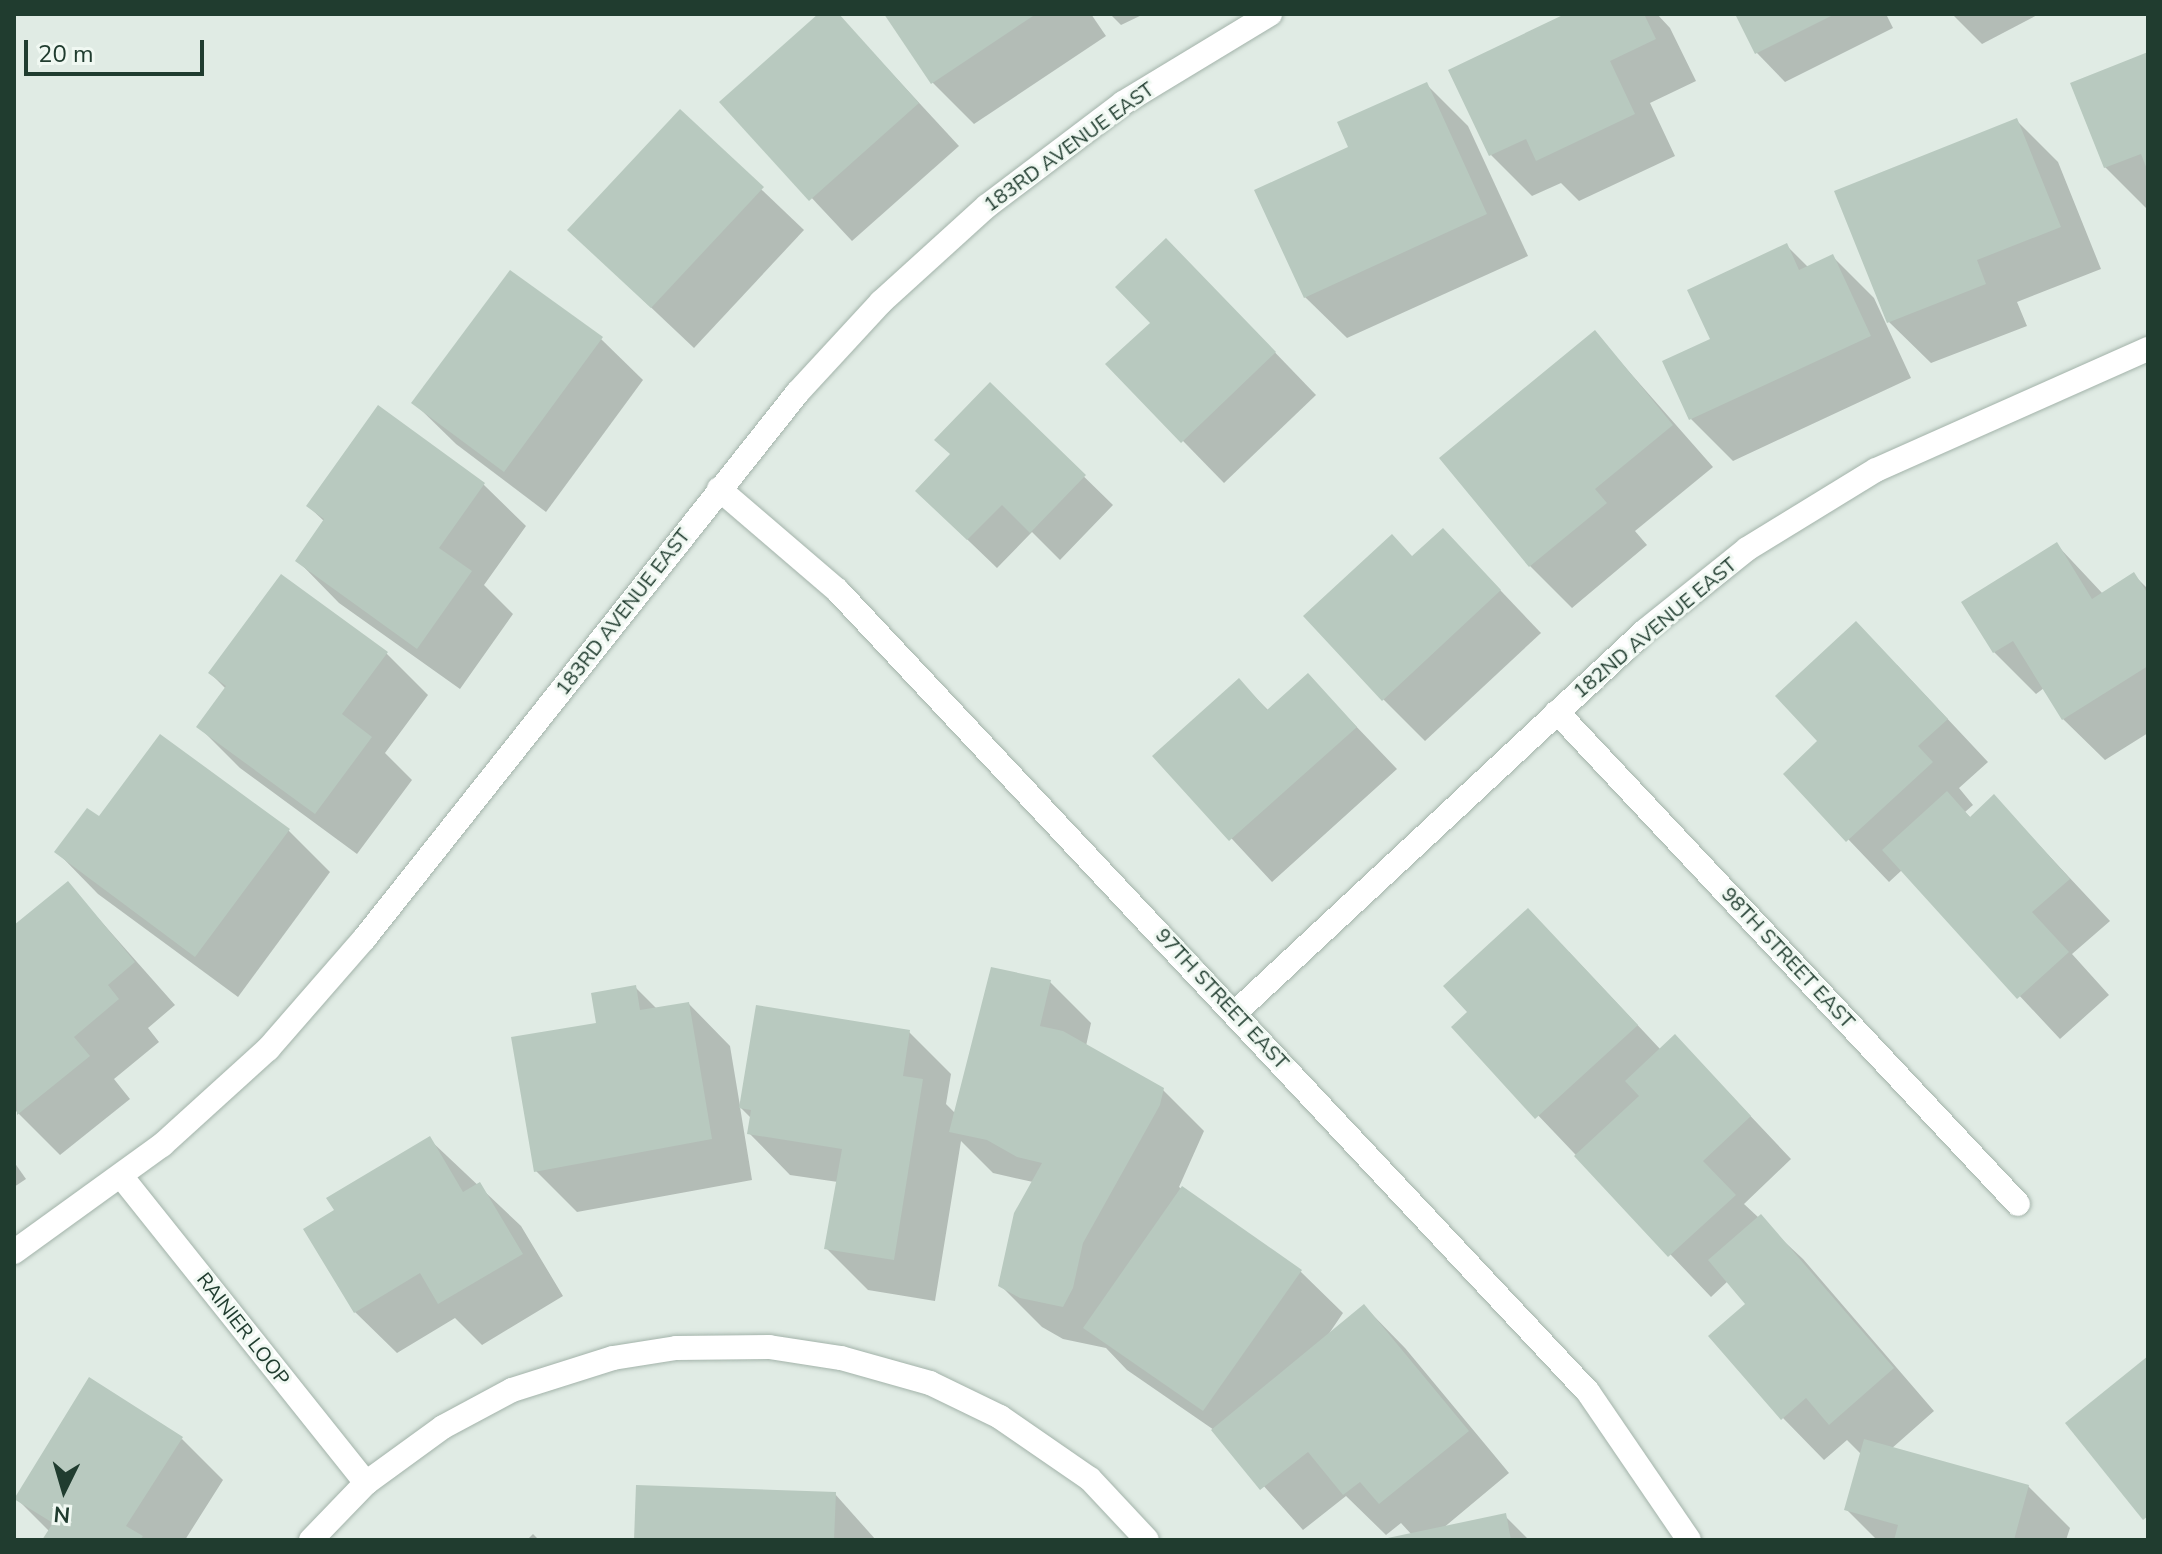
<!DOCTYPE html>
<html>
<head>
<meta charset="utf-8">
<style>
  body { margin:0 }
  #map { position:relative; width:2162px; height:1554px; overflow:hidden; background:#e0ebe4; font-family:"Nunito Sans",sans-serif }
  div>[style] { position:absolute }
  .shadow>* { inset:0; background:#0003 }
  .building>* { inset:0; background:#b8c9bf }
  .roads { filter:drop-shadow(0 0 2px #a3b3aa) drop-shadow(0 0 2px #a3b3aa) }
  .minor>* { height:24px; margin:-12px; padding:0 12px; transform-origin:12px; border-radius:12px; background:#fff }
  span { translate:-50% -50%; white-space:nowrap; text-align:center; line-height:1.15; -webkit-text-stroke:6px #f0f8f2; paint-order:stroke }
  .street-label { font-size:20px; color:#203c2f }
  .frame { position:absolute; inset:0; border:16px solid #203c2f; pointer-events:none }
  .north { position:absolute; left:24px; top:1450px; width:80px; height:80px; -webkit-text-stroke:6px #f0f8f2; paint-order:stroke; rotate:185deg; font-size:22px; font-weight:700; line-height:32px; text-align:center; color:#203c2f }
  .north::after { content:''; display:block; margin:auto; width:28px; height:36px; background:#203c2f; clip-path:polygon(50% 0,100% 100%,50% 72%,0 100%) }
  .scale { position:absolute; left:24px; top:40px; width:180px; height:36px; box-sizing:border-box; border:4px solid #203c2f; border-top:0; padding-left:10px; font-size:24px; line-height:28px; white-space:nowrap; color:#203c2f; -webkit-text-stroke:6px #f0f8f2; paint-order:stroke }
</style>
</head>
<body>
<div id="map">
  <div class="shadow">
    <i style="clip-path:polygon(821px 14px,837px 14px,959px 146px,852px 241px,722px 102px)"></i>
    <i style="clip-path:polygon(887px 14px,1091px 14px,1106px 36px,974px 124px,933px 83px)"></i>
    <i style="clip-path:polygon(1110px 14px,1144px 14px,1121px 25px)"></i>
    <i style="clip-path:polygon(1570px 14px,1657px 14px,1670px 28px,1696px 81px,1650px 103px,1675px 156px,1579px 201px,1561px 183px,1532px 196px,1491px 155px)"></i>
    <i style="clip-path:polygon(1737px 14px,1886px 14px,1893px 28px,1785px 82px,1757px 53px)"></i>
    <i style="clip-path:polygon(1952px 14px,2039px 14px,1982px 44px)"></i>
    <i style="clip-path:polygon(2148px 54px,2148px 209px,2147px 209px,2105px 167px)"></i>
    <i style="clip-path:polygon(1426px 84px,1468px 126px,1528px 256px,1347px 338px,1305px 297px,1350px 148px)"></i>
    <i style="clip-path:polygon(680px 112px,804px 230px,694px 348px,569px 230px)"></i>
    <i style="clip-path:polygon(2017px 121px,2058px 162px,2101px 269px,2017px 302px,2027px 326px,1931px 363px,1889px 322px)"></i>
    <i style="clip-path:polygon(1787px 246px,1809px 268px,1833px 257px,1874px 298px,1911px 378px,1733px 461px,1691px 419px,1713px 340px)"></i>
    <i style="clip-path:polygon(1208px 283px,1316px 395px,1224px 483px,1108px 364px,1152px 323px)"></i>
    <i style="clip-path:polygon(1595px 333px,1713px 467px,1635px 531px,1647px 545px,1572px 608px,1530px 566px,1441px 458px)"></i>
    <i style="clip-path:polygon(601px 339px,643px 380px,546px 512px,456px 444px,414px 403px)"></i>
    <i style="clip-path:polygon(990px 385px,1113px 505px,1060px 560px,1032px 532px,997px 568px,946px 519px,952px 455px)"></i>
    <i style="clip-path:polygon(378px 408px,484px 485px,526px 526px,484px 585px,513px 614px,460px 689px,339px 603px,298px 561px,325px 522px,308px 506px)"></i>
    <i style="clip-path:polygon(1443px 530px,1541px 633px,1425px 741px,1383px 699px,1413px 558px)"></i>
    <i style="clip-path:polygon(2057px 545px,2103px 594px,2134px 575px,2148px 589px,2148px 733px,2105px 760px,2063px 719px,2044px 688px,2036px 694px,1994px 652px)"></i>
    <i style="clip-path:polygon(386px 653px,428px 695px,385px 753px,412px 780px,357px 854px,240px 768px,199px 727px,226px 689px,210px 673px)"></i>
    <i style="clip-path:polygon(1897px 665px,1988px 762px,1959px 788px,1973px 805px,1965px 812px,1971px 818px,1994px 797px,2110px 921px,2072px 954px,2109px 995px,2060px 1039px,1902px 870px,1889px 882px,1786px 774px)"></i>
    <i style="clip-path:polygon(1308px 676px,1397px 769px,1272px 882px,1155px 756px,1239px 681px,1269px 711px)"></i>
    <i style="clip-path:polygon(288px 830px,330px 872px,238px 997px,98px 894px,57px 852px)"></i>
    <i style="clip-path:polygon(68px 884px,175px 1005px,148px 1028px,159px 1042px,114px 1079px,130px 1099px,60px 1155px,14px 1109px,14px 927px)"></i>
    <i style="clip-path:polygon(1569px 952px,1661px 1050px,1675px 1036px,1791px 1159px,1744px 1204px,1803px 1259px,1934px 1411px,1891px 1449px,2028px 1486px,2070px 1528px,2066px 1540px,1877px 1540px,1846px 1509px,1862px 1455px,1847px 1440px,1824px 1460px,1783px 1418px,1748px 1304px,1728px 1281px,1711px 1297px,1454px 1027px)"></i>
    <i style="clip-path:polygon(1050px 982px,1091px 1023px,1086px 1046px,1162px 1089px,1204px 1131px,1179px 1187px,1301px 1272px,1343px 1313px,1328px 1335px,1364px 1306px,1405px 1348px,1509px 1473px,1442px 1529px,1505px 1516px,1529px 1540px,1388px 1540px,1412px 1535px,1401px 1523px,1386px 1535px,1346px 1496px,1303px 1530px,1214px 1430px,1127px 1370px,1106px 1348px,1063px 1339px,1042px 1327px,1000px 1285px,1033px 1182px,993px 1173px,961px 1141px,935px 1301px,868px 1290px,827px 1249px,838px 1182px,790px 1175px,749px 1133px,751px 1118px,740px 1107px,752px 1180px,577px 1212px,536px 1171px,598px 1024px,635px 987px,657px 1009px,689px 1004px,730px 1046px,740px 1106px,909px 1032px,951px 1074px,946px 1104px,956px 1114px)"></i>
    <i style="clip-path:polygon(429px 1139px,521px 1226px,563px 1296px,482px 1345px,455px 1318px,397px 1353px,355px 1312px,337px 1211px)"></i>
    <i style="clip-path:polygon(14px 1162px,26px 1179px,14px 1187px)"></i>
    <i style="clip-path:polygon(182px 1439px,223px 1480px,185px 1540px,45px 1540px,50px 1532px,15px 1497px)"></i>
    <i style="clip-path:polygon(835px 1494px,876px 1540px,636px 1540px)"></i>
    <i style="clip-path:polygon(533px 1534px,539px 1540px,527px 1540px)"></i>
  </div>
  <div class="building">
    <i style="clip-path:polygon(818px 14px,839px 14px,919px 103px,809px 201px,719px 102px)"></i>
    <i style="clip-path:polygon(884px 14px,1036px 14px,931px 84px)"></i>
    <i style="clip-path:polygon(1565px 14px,1644px 14px,1656px 39px,1610px 61px,1635px 114px,1536px 161px,1526px 139px,1489px 156px,1448px 70px)"></i>
    <i style="clip-path:polygon(1735px 14px,1835px 14px,1755px 54px)"></i>
    <i style="clip-path:polygon(2148px 52px,2148px 172px,2141px 154px,2104px 168px,2070px 83px)"></i>
    <i style="clip-path:polygon(1427px 82px,1487px 214px,1304px 298px,1254px 190px,1348px 147px,1337px 122px)"></i>
    <i style="clip-path:polygon(680px 109px,764px 187px,651px 308px,567px 230px)"></i>
    <i style="clip-path:polygon(2017px 118px,2061px 227px,1977px 260px,1986px 284px,1887px 323px,1834px 191px)"></i>
    <i style="clip-path:polygon(1166px 238px,1276px 352px,1181px 443px,1105px 364px,1150px 323px,1115px 287px)"></i>
    <i style="clip-path:polygon(1787px 243px,1799px 270px,1833px 254px,1871px 336px,1689px 420px,1662px 361px,1710px 339px,1687px 290px)"></i>
    <i style="clip-path:polygon(510px 270px,603px 337px,504px 472px,411px 403px)"></i>
    <i style="clip-path:polygon(1595px 330px,1673px 425px,1595px 489px,1607px 503px,1529px 567px,1439px 458px)"></i>
    <i style="clip-path:polygon(990px 382px,1086px 475px,1030px 533px,1002px 505px,967px 540px,915px 491px,950px 454px,934px 440px)"></i>
    <i style="clip-path:polygon(378px 405px,485px 483px,439px 548px,472px 571px,417px 649px,295px 561px,324px 519px,306px 506px)"></i>
    <i style="clip-path:polygon(1443px 528px,1501px 590px,1382px 701px,1303px 616px,1392px 534px,1412px 556px)"></i>
    <i style="clip-path:polygon(2057px 542px,2092px 599px,2134px 572px,2148px 594px,2148px 666px,2062px 720px,2013px 641px,1993px 653px,1961px 602px)"></i>
    <i style="clip-path:polygon(281px 574px,388px 652px,342px 714px,372px 737px,315px 814px,196px 727px,226px 686px,208px 673px)"></i>
    <i style="clip-path:polygon(1856px 621px,1948px 719px,1918px 746px,1933px 762px,1846px 842px,1783px 774px,1817px 741px,1775px 696px)"></i>
    <i style="clip-path:polygon(1308px 673px,1357px 727px,1229px 841px,1152px 756px,1239px 678px,1267px 710px)"></i>
    <i style="clip-path:polygon(160px 734px,290px 829px,195px 957px,54px 852px,87px 808px,99px 816px)"></i>
    <i style="clip-path:polygon(1947px 791px,1970px 817px,1994px 794px,2070px 879px,2032px 912px,2069px 952px,2017px 999px,1882px 850px)"></i>
    <i style="clip-path:polygon(68px 881px,135px 962px,108px 985px,119px 999px,74px 1037px,90px 1056px,17px 1115px,14px 925px)"></i>
    <i style="clip-path:polygon(1528px 908px,1638px 1025px,1535px 1119px,1451px 1027px,1467px 1012px,1443px 986px)"></i>
    <i style="clip-path:polygon(991px 967px,1051px 980px,1040px 1026px,1063px 1031px,1164px 1088px,1160px 1105px,1083px 1243px,1073px 1288px,1063px 1307px,1020px 1298px,998px 1286px,1014px 1213px,1042px 1163px,1017px 1157px,987px 1140px,949px 1132px)"></i>
    <i style="clip-path:polygon(636px 985px,640px 1010px,689px 1002px,712px 1139px,534px 1172px,511px 1037px,596px 1023px,591px 993px)"></i>
    <i style="clip-path:polygon(756px 1005px,910px 1030px,903px 1076px,923px 1079px,894px 1260px,824px 1249px,842px 1149px,747px 1134px,751px 1110px,739px 1108px)"></i>
    <i style="clip-path:polygon(1675px 1034px,1751px 1116px,1703px 1161px,1736px 1195px,1668px 1257px,1574px 1156px,1639px 1096px,1625px 1081px)"></i>
    <i style="clip-path:polygon(430px 1136px,463px 1192px,480px 1182px,523px 1254px,438px 1304px,420px 1273px,354px 1313px,303px 1229px,334px 1210px,326px 1198px)"></i>
    <i style="clip-path:polygon(1182px 1186px,1302px 1270px,1203px 1411px,1083px 1328px)"></i>
    <i style="clip-path:polygon(1761px 1214px,1894px 1368px,1829px 1425px,1806px 1398px,1781px 1420px,1708px 1336px,1745px 1304px,1708px 1260px)"></i>
    <i style="clip-path:polygon(1364px 1304px,1469px 1431px,1379px 1504px,1360px 1482px,1343px 1495px,1308px 1452px,1260px 1490px,1211px 1430px)"></i>
    <i style="clip-path:polygon(2148px 1356px,2148px 1516px,2143px 1520px,2065px 1423px)"></i>
    <i style="clip-path:polygon(89px 1377px,183px 1437px,126px 1526px,143px 1536px,140px 1540px,42px 1540px,53px 1523px,14px 1499px)"></i>
    <i style="clip-path:polygon(1864px 1439px,2029px 1485px,2014px 1540px,1894px 1540px,1898px 1525px,1844px 1510px)"></i>
    <i style="clip-path:polygon(636px 1485px,836px 1492px,834px 1540px,634px 1540px)"></i>
    <i style="clip-path:polygon(1506px 1513px,1511px 1540px,1384px 1540px,1383px 1539px)"></i>
  </div>
  <div class="roads">
    <div class="minor">
      <i style="left:719px;top:489px;width:155px;rotate:40.6deg"></i>
      <i style="left:837px;top:590px;width:1099px;rotate:46.88deg"></i>
      <i style="left:1588px;top:1392px;width:179px;rotate:55.7deg"></i>
      <i style="left:1557px;top:712px;width:674px;rotate:46.86deg"></i>
      <i style="left:1235px;top:1013px;width:562px;rotate:-42.98deg"></i>
      <i style="left:1646px;top:630px;width:129px;rotate:-38.7deg"></i>
      <i style="left:1747px;top:549px;width:151px;rotate:-31.5deg"></i>
      <i style="left:1876px;top:470px;width:298px;rotate:-24deg"></i>
      <i style="left:121px;top:1176px;width:393px;rotate:51.4deg"></i>
      <i style="left:14px;top:1252px;width:183px;rotate:-35.9deg"></i>
      <i style="left:162px;top:1145px;width:143px;rotate:-42.2deg"></i>
      <i style="left:268px;top:1049px;width:146px;rotate:-48.9deg"></i>
      <i style="left:364px;top:939px;width:698px;rotate:-51.57deg"></i>
      <i style="left:798px;top:392px;width:122px;rotate:-47.3deg"></i>
      <i style="left:881px;top:302px;width:143px;rotate:-42.2deg"></i>
      <i style="left:987px;top:206px;width:171px;rotate:-37.1deg"></i>
      <i style="left:1123px;top:103px;width:172px;rotate:-31.2deg"></i>
      <i style="left:311px;top:1540px;width:79px;rotate:-46deg"></i>
      <i style="left:366px;top:1483px;width:95px;rotate:-36deg"></i>
      <i style="left:443px;top:1427px;width:78px;rotate:-28.2deg"></i>
      <i style="left:512px;top:1390px;width:106px;rotate:-17.6deg"></i>
      <i style="left:613px;top:1358px;width:64px;rotate:-9deg"></i>
      <i style="left:676px;top:1348px;width:93px;rotate:-0.6deg"></i>
      <i style="left:769px;top:1347px;width:73px;rotate:8.7deg"></i>
      <i style="left:841px;top:1358px;width:92px;rotate:15.7deg"></i>
      <i style="left:930px;top:1383px;width:78px;rotate:25.9deg"></i>
      <i style="left:1000px;top:1417px;width:109px;rotate:34.6deg"></i>
      <i style="left:1090px;top:1479px;width:83px;rotate:46.9deg"></i>
    </div>
  </div>
  <div class="street-label">
    <span style="left:1069px;top:147px;rotate:-36deg">183RD AVENUE EAST</span>
    <span style="left:623px;top:612px;rotate:-52deg">183RD AVENUE EAST</span>
    <span style="left:1655px;top:628px;rotate:-40deg">182ND AVENUE EAST</span>
    <span style="left:1788px;top:958px;rotate:47deg">98TH STREET EAST</span>
    <span style="left:1222px;top:999px;rotate:47deg">97TH STREET EAST</span>
    <span style="left:243px;top:1329px;rotate:52deg">RAINIER LOOP</span>
  </div>
  <div class="frame"></div>
  <div class="north">N</div>
  <div class="scale">20 m</div>
</div>
</body>
</html>
